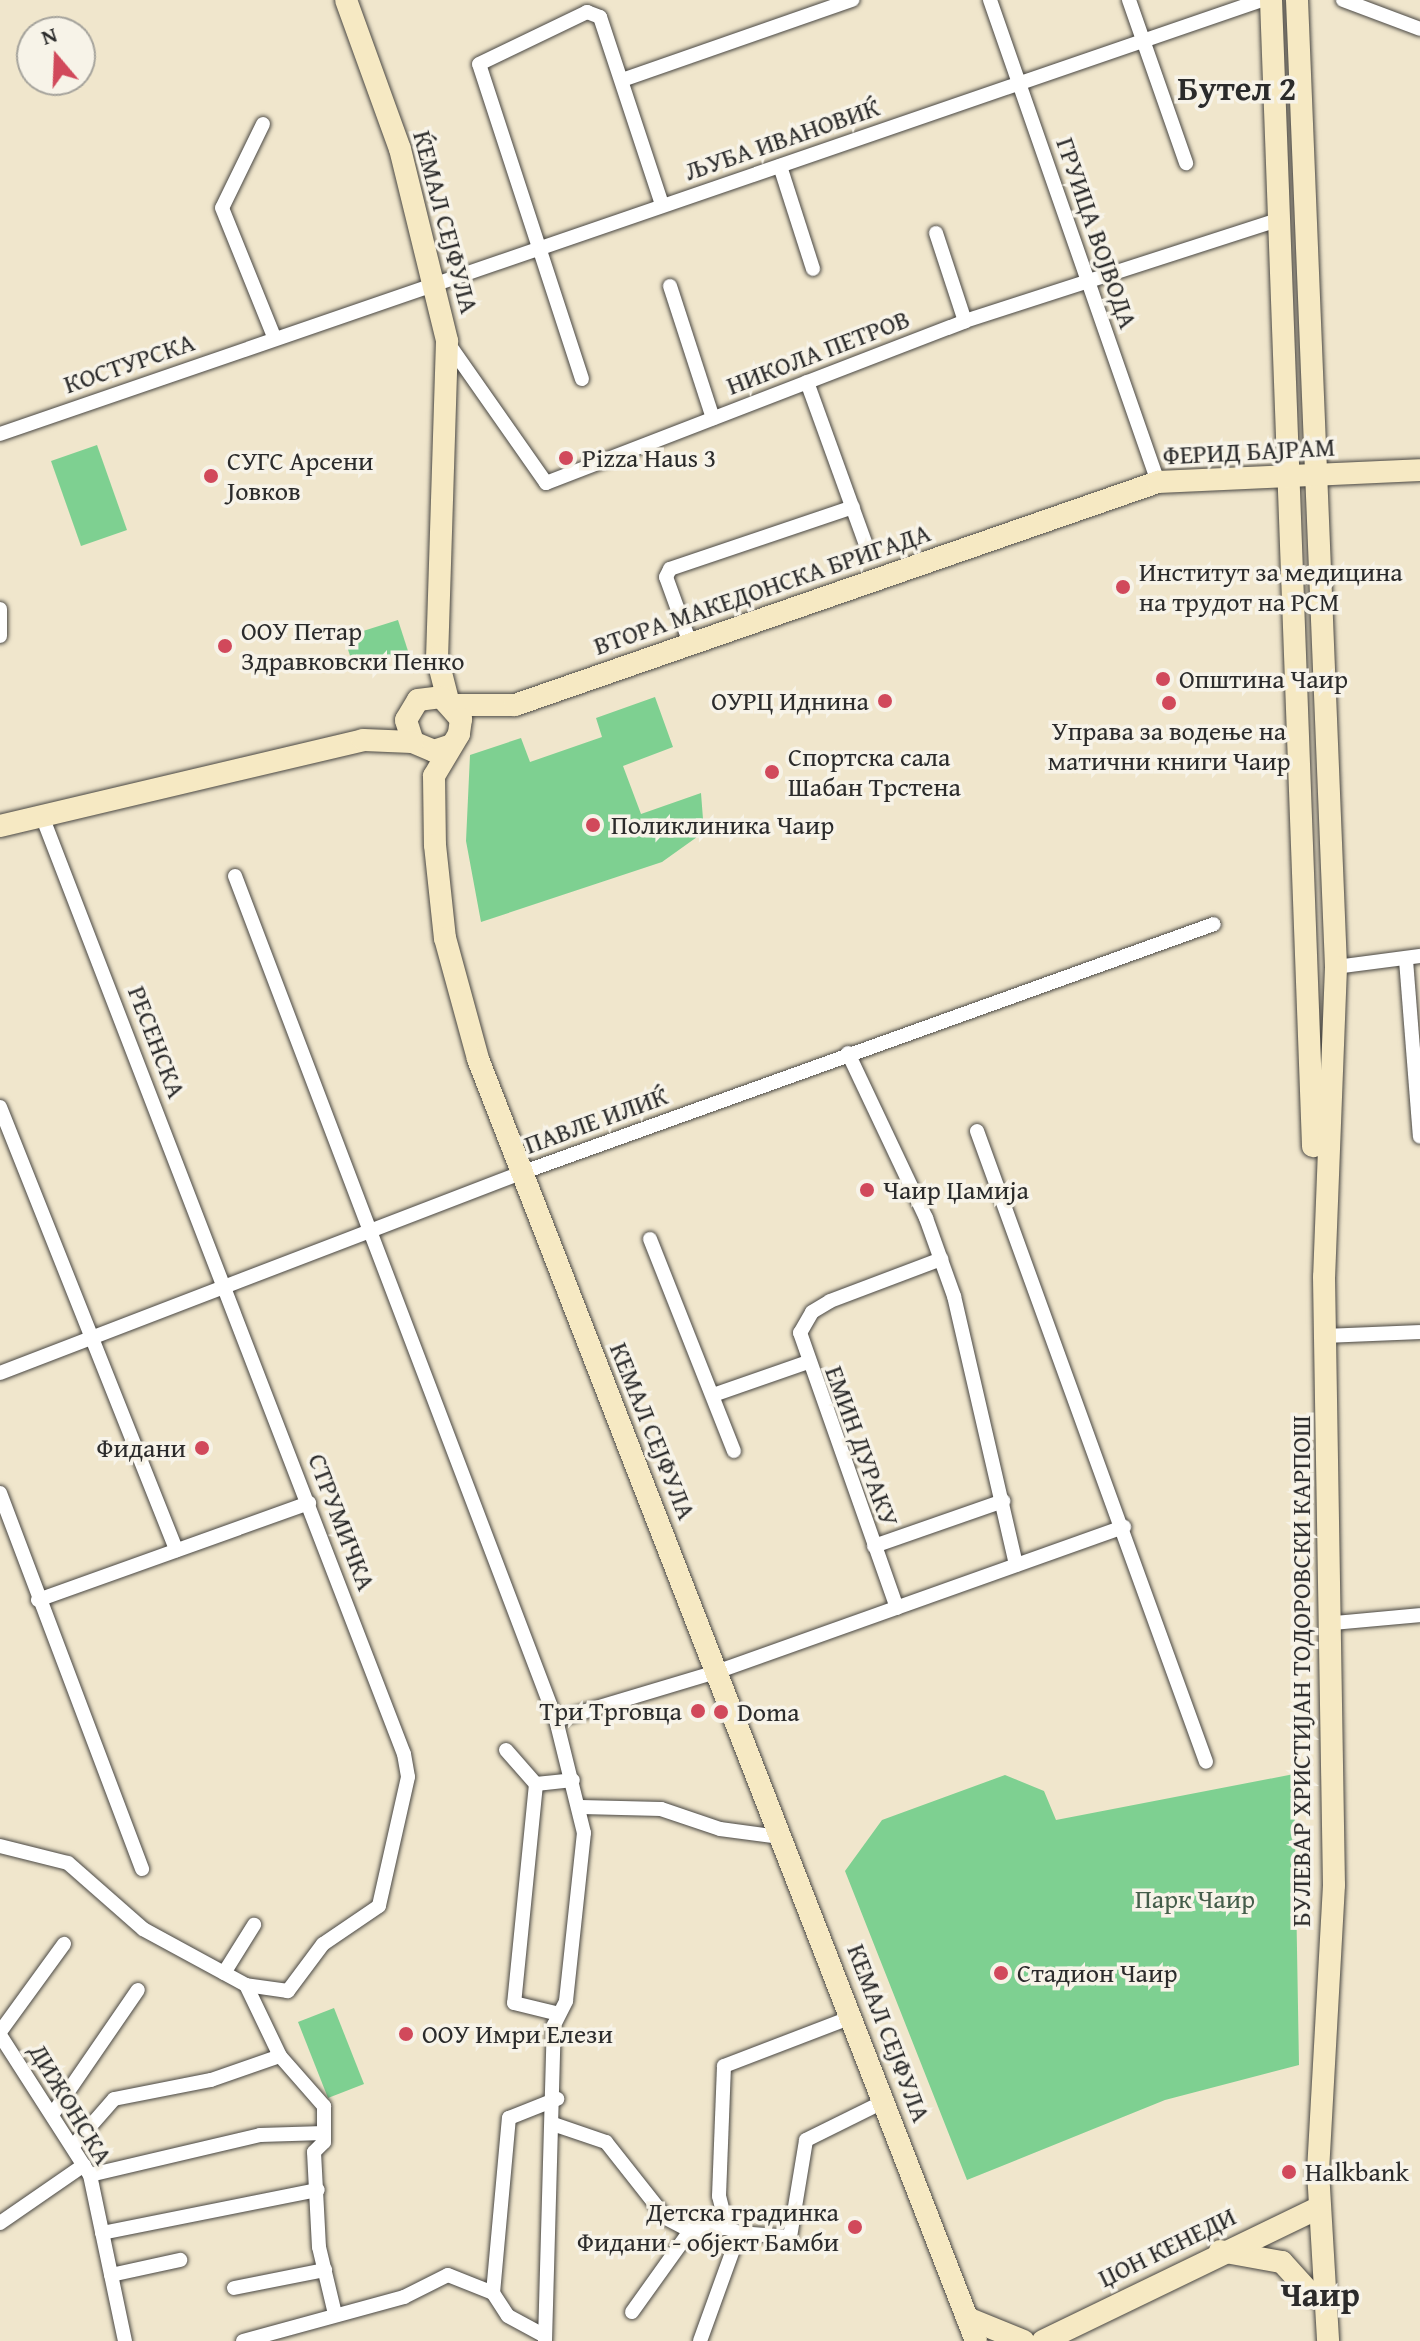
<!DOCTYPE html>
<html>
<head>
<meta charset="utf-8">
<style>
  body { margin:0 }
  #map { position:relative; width:1420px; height:2341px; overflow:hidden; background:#f0e6cc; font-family:"Gentium Book Plus",serif }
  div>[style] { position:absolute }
  .green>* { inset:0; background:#7ed091 }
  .roads { filter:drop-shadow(0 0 2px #494743) drop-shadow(0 0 2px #494743) }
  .street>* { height:14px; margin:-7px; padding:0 7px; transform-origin:7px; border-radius:7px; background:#fff }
  .secondary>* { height:22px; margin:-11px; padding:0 11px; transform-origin:11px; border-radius:11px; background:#f6e9c3 }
  .dots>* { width:22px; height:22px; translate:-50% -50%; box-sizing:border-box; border:4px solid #f7f3e8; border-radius:50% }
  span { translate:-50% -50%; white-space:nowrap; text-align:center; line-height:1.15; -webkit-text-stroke:7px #f7f3e8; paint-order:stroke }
  .street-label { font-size:26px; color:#2b2b2b }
  .poi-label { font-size:26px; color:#2b2b2b }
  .left { translate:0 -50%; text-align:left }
  .right { translate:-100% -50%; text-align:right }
  .park-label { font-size:26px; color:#445d4a }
  .district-label { font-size:34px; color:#2b2b2b; font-weight:700 }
  .north { position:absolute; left:16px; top:16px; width:80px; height:80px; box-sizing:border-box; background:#f7f3e8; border:2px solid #a5a39c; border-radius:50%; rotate:341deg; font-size:22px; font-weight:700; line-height:32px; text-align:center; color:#2b2b2b }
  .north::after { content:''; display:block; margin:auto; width:28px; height:36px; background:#d1495b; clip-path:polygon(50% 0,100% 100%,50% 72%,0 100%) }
</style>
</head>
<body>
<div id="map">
  <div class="green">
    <i style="clip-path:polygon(97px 445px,127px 530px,81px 546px,51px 461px)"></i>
    <i style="clip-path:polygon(398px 620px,408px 651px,354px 668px,344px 637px)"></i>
    <i style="clip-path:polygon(655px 697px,673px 747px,623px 766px,641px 814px,701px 793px,704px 832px,662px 862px,481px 922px,466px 841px,470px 755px,521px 738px,530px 762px,602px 737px,596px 718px)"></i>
    <i style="clip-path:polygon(1294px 1774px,1299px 2065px,1165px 2100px,967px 2180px,845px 1871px,882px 1820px,1005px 1775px,1044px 1791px,1056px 1820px)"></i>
    <i style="clip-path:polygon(334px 2008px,364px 2084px,328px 2098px,298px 2022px)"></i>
  </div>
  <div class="roads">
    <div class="street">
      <i style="left:990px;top:0;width:510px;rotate:70.78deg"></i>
      <i style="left:1129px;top:0;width:173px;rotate:70.7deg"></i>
      <i style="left:1343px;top:0;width:82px;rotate:20.6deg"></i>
      <i style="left:622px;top:80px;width:244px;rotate:-19.2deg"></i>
      <i style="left:263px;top:124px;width:93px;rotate:116deg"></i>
      <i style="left:222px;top:208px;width:139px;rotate:68deg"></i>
      <i style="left:780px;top:166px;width:108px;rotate:72.2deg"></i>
      <i style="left:936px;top:233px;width:93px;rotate:71.8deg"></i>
      <i style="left:670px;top:286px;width:139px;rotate:72deg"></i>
      <i style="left:448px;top:343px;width:171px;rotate:55deg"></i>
      <i style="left:546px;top:483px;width:449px;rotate:-21.1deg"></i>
      <i style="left:965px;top:321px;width:326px;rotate:-17.9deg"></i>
      <i style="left:582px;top:379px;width:331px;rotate:-108.1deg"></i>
      <i style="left:479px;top:64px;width:120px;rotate:-25.7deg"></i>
      <i style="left:587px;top:12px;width:14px;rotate:21deg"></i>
      <i style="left:600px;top:17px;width:198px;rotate:71.7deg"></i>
      <i style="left:807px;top:382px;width:170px;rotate:70.1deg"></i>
      <i style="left:0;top:434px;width:1335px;rotate:-18.98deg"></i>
      <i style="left:0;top:609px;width:27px;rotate:90deg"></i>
      <i style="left:690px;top:643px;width:70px;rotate:-110deg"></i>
      <i style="left:666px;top:577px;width:9px;rotate:-63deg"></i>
      <i style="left:670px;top:569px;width:193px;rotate:-18.7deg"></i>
      <i style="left:42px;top:816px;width:1005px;rotate:68.9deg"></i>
      <i style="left:404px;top:1754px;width:23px;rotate:80deg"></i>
      <i style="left:408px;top:1777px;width:132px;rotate:102.7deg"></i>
      <i style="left:379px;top:1906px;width:68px;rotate:145.8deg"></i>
      <i style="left:323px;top:1944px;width:59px;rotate:126.7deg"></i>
      <i style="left:288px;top:1991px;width:42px;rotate:-171.9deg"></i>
      <i style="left:235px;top:876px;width:903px;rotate:69.18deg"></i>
      <i style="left:556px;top:1720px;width:170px;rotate:-16.7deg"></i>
      <i style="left:719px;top:1671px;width:430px;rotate:-19.6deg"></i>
      <i style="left:1406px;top:960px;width:177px;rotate:85.5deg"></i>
      <i style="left:1336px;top:967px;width:85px;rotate:-7.5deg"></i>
      <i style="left:848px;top:1053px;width:183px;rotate:64.7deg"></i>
      <i style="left:926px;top:1218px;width:83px;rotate:70.3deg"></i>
      <i style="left:954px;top:1296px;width:276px;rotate:77deg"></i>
      <i style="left:0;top:1107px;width:477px;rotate:68.3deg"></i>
      <i style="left:977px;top:1131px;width:671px;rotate:70.05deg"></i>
      <i style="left:650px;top:1239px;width:228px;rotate:68.4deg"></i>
      <i style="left:1325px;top:1336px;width:95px;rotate:-2.4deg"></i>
      <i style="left:0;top:1373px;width:558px;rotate:-21deg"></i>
      <i style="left:521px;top:1173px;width:736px;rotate:-19.76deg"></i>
      <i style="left:713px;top:1395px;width:97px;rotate:-19.2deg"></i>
      <i style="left:0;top:1493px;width:402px;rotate:69.3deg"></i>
      <i style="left:874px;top:1546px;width:137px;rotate:-19.2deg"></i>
      <i style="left:38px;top:1600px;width:288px;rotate:-19.7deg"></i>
      <i style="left:897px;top:1608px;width:292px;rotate:-109.4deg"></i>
      <i style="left:800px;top:1333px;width:24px;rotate:-60deg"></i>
      <i style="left:812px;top:1312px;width:21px;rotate:-31deg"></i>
      <i style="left:830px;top:1301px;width:119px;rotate:-20.7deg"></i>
      <i style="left:1334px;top:1623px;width:86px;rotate:-5.3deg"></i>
      <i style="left:506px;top:1750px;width:45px;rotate:48.6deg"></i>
      <i style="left:536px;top:1784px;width:37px;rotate:-6deg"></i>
      <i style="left:536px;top:1784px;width:220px;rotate:95.7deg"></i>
      <i style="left:514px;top:2003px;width:46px;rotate:13.7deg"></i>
      <i style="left:581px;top:1807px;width:80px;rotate:1.4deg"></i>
      <i style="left:661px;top:1809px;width:62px;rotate:18.7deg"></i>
      <i style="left:720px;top:1829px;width:61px;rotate:7.6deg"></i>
      <i style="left:0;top:1846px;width:70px;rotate:14deg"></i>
      <i style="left:68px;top:1863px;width:100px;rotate:41.3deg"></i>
      <i style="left:143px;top:1929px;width:117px;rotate:28.5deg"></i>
      <i style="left:224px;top:1973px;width:57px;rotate:-58deg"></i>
      <i style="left:246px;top:1985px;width:79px;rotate:64.4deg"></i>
      <i style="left:280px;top:2056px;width:67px;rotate:48.7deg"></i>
      <i style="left:324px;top:2106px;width:36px;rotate:90deg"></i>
      <i style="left:324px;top:2142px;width:14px;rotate:135deg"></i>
      <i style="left:314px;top:2152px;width:95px;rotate:87deg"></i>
      <i style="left:319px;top:2247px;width:65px;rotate:76.6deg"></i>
      <i style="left:0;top:2032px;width:109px;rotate:-54deg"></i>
      <i style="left:0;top:2035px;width:166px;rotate:57.3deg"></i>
      <i style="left:90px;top:2175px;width:170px;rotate:78.1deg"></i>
      <i style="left:54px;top:2112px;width:148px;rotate:-55.5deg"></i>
      <i style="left:556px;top:2125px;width:53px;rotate:18.8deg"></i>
      <i style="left:606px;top:2142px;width:97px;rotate:51.7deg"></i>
      <i style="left:666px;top:2218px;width:27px;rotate:28deg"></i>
      <i style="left:690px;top:2231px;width:37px;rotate:-5deg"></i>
      <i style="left:73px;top:2146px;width:62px;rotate:-48.9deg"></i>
      <i style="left:114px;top:2099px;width:99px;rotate:-11.1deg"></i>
      <i style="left:211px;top:2080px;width:73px;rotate:-19.2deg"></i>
      <i style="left:90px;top:2175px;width:175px;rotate:-13.2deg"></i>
      <i style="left:260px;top:2135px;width:64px;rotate:-1.8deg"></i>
      <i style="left:0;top:2223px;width:102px;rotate:-34.6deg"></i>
      <i style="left:102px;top:2233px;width:220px;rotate:-11.3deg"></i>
      <i style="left:739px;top:2233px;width:51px;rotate:4.5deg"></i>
      <i style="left:790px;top:2237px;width:98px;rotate:-80.6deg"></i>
      <i style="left:806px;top:2140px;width:90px;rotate:-26.3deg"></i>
      <i style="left:111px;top:2275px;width:71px;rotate:-12.3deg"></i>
      <i style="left:234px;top:2288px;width:93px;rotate:-11.2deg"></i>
      <i style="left:493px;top:2293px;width:176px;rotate:-84.8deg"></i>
      <i style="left:509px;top:2118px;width:52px;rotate:-21.6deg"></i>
      <i style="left:632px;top:2312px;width:100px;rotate:-54.4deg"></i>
      <i style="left:243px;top:2341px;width:167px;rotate:-15.3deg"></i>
      <i style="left:404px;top:2297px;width:49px;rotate:-26.6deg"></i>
      <i style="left:448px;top:2275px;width:48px;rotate:21.8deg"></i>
      <i style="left:493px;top:2293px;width:27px;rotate:57deg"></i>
      <i style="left:508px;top:2316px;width:42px;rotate:28.4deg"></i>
      <i style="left:545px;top:2341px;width:316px;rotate:-88.4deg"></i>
      <i style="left:554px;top:2025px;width:27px;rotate:-63deg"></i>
      <i style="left:566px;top:2001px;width:169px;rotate:-83.9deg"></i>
      <i style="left:584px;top:1833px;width:116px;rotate:-103.9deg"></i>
      <i style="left:700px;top:2341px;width:115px;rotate:-70.1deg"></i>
      <i style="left:739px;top:2233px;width:13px;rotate:-157deg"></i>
      <i style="left:727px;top:2228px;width:33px;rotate:-104deg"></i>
      <i style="left:719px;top:2196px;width:130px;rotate:-87.8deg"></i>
      <i style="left:724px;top:2066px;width:139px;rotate:-21deg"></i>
    </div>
    <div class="secondary">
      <i style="left:346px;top:0;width:158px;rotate:70.1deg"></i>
      <i style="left:400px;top:149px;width:198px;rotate:76.2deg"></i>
      <i style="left:447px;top:341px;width:316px;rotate:91.8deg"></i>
      <i style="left:437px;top:657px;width:44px;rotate:75.7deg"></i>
      <i style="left:1271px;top:0;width:1147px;rotate:87.9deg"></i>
      <i style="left:1297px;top:0;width:968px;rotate:87.69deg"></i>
      <i style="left:1336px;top:967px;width:310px;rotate:92.2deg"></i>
      <i style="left:1324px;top:1277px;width:608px;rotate:89.06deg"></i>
      <i style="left:1334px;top:1885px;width:286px;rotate:93.2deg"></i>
      <i style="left:1318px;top:2171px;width:170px;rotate:86.6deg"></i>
      <i style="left:454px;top:705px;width:61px"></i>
      <i style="left:515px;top:705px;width:681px;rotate:-19.13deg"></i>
      <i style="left:1158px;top:482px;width:262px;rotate:-2.6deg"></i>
      <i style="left:449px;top:746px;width:16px;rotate:162deg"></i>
      <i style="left:434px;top:751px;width:23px;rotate:-157deg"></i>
      <i style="left:413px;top:742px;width:23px;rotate:-108deg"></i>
      <i style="left:406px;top:720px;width:23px;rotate:-59deg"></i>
      <i style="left:418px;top:700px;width:23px;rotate:-7deg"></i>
      <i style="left:441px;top:697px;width:30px;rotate:48deg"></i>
      <i style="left:461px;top:719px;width:15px;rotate:98deg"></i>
      <i style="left:459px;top:734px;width:49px;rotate:120.8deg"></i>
      <i style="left:434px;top:776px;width:69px;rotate:89.2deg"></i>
      <i style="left:435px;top:845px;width:94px;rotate:83.9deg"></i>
      <i style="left:445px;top:938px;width:125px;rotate:74.7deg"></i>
      <i style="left:478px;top:1059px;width:1375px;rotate:68.77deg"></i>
      <i style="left:0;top:826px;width:373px;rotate:-13.3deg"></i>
      <i style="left:363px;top:740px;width:50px;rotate:2.3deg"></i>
      <i style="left:1220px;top:2251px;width:63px;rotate:10.1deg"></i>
      <i style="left:1282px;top:2262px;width:45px;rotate:47.7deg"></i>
      <i style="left:967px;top:2318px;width:61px;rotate:22deg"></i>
      <i style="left:1043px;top:2341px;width:305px;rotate:-25.8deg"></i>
    </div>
  </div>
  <div class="dots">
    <i style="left:566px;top:458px;background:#d1495b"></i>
    <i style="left:211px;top:476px;background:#d1495b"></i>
    <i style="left:1123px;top:587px;background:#d1495b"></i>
    <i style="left:225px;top:646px;background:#d1495b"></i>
    <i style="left:1163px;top:679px;background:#d1495b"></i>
    <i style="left:885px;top:701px;background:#d1495b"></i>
    <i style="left:1169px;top:703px;background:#d1495b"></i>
    <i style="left:772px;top:772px;background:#d1495b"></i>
    <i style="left:593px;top:825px;background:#d1495b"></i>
    <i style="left:867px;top:1190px;background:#d1495b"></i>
    <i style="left:202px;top:1448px;background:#d1495b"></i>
    <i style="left:698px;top:1711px;background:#d1495b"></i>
    <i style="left:721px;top:1712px;background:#d1495b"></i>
    <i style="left:1001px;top:1973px;background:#d1495b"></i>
    <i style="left:406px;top:2034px;background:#d1495b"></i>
    <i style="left:1289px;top:2172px;background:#d1495b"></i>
    <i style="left:855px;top:2227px;background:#d1495b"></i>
  </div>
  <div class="street-label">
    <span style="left:782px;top:139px;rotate:-19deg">ЉУБА ИВАНОВИЌ</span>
    <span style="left:446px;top:222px;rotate:75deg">ЌЕМАЛ СЕЈФУЛА</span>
    <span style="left:1097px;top:233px;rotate:71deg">ГРУИЦА ВОЈВОДА</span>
    <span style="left:818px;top:352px;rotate:-21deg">НИКОЛА ПЕТРОВ</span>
    <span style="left:129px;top:363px;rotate:-19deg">КОСТУРСКА</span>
    <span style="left:1249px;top:451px;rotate:-3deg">ФЕРИД БАЈРАМ</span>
    <span style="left:762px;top:589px;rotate:-19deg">ВТОРА МАКЕДОНСКА БРИГАДА</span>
    <span style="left:157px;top:1042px;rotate:69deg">РЕСЕНСКА</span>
    <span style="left:596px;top:1120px;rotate:-20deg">ПАВЛЕ ИЛИЌ</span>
    <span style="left:653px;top:1431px;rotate:68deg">КЕМАЛ СЕЈФУЛА</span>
    <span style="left:862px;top:1446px;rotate:70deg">ЕМИН ДУРАКУ</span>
    <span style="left:342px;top:1522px;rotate:69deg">СТРУМИЧКА</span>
    <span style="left:1301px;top:1671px;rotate:-90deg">БУЛЕВАР ХРИСТИЈАН ТОДОРОВСКИ КАРПОШ</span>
    <span style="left:889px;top:2033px;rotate:69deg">КЕМАЛ СЕЈФУЛА</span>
    <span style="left:71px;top:2104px;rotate:59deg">ДИЖОНСКА</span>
    <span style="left:1167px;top:2247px;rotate:-26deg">ЏОН КЕНЕДИ</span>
  </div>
  <div class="poi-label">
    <span class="left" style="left:582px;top:458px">Pizza Haus 3</span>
    <span class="left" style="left:227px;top:476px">СУГС Арсени<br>Јовков</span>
    <span class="left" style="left:1139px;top:587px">Институт за медицина<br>на трудот на РСМ</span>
    <span class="left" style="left:241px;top:646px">ООУ Петар<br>Здравковски Пенко</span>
    <span class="left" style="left:1179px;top:679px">Општина Чаир</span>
    <span class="right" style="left:869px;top:701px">ОУРЦ Иднина</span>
    <span style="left:1169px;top:746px">Управа за водење на<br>матични книги Чаир</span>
    <span class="left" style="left:788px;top:772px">Спортска сала<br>Шабан Трстена</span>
    <span class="left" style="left:611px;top:825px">Поликлиника Чаир</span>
    <span class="left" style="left:883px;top:1190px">Чаир Џамија</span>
    <span class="right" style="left:186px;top:1448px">Фидани</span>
    <span class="right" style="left:682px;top:1711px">Три Трговца</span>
    <span class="left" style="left:737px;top:1712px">Doma</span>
    <span class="left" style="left:1017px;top:1973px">Стадион Чаир</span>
    <span class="left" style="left:422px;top:2034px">ООУ Имри Елези</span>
    <span class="left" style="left:1305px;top:2172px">Halkbank</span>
    <span class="right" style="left:839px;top:2227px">Детска градинка<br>Фидани - објект Бамби</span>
  </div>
  <div class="park-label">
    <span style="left:1195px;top:1899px">Парк Чаир</span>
  </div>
  <div class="district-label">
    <span style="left:1237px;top:88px">Бутел 2</span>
    <span style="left:1320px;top:2294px">Чаир</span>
  </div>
  <div class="north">N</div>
</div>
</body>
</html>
